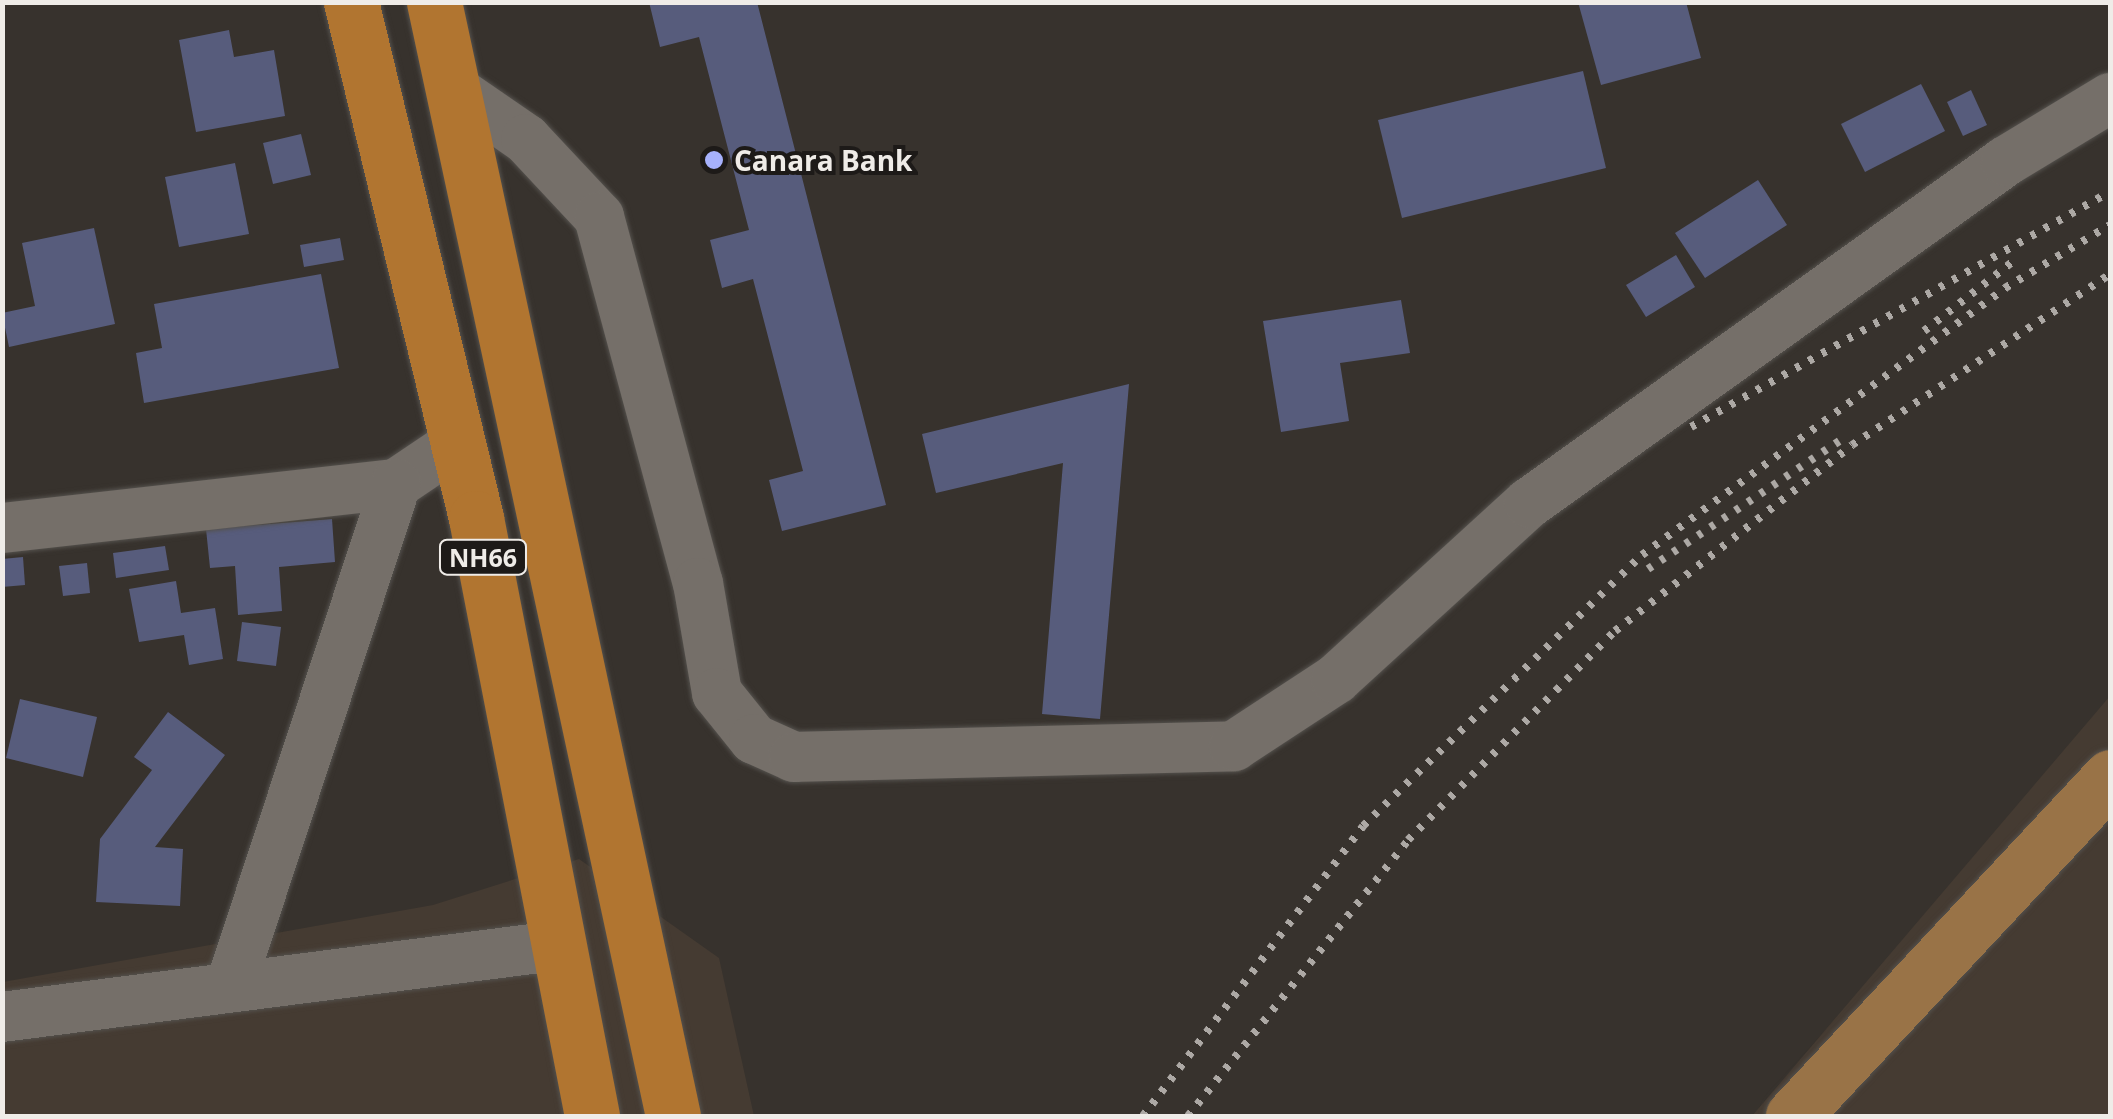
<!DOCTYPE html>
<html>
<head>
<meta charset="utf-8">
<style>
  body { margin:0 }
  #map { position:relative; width:2113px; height:1119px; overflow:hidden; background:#37322d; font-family:"Open Sans",sans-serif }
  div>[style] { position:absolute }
  .built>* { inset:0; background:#453b32 }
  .building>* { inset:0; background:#575c7c }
  .roads { filter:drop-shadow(0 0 2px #54514d) drop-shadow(0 0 2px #54514d) }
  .minor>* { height:50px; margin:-25px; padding:0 25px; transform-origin:25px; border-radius:25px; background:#756f69 }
  .major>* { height:55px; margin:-27.5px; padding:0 27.5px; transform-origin:27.5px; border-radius:27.5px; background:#997347 }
  .highway>* { height:55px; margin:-27.5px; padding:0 27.5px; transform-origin:27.5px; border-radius:27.5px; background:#b17530 }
  .rail>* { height:8px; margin-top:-4px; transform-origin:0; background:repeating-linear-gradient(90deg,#ada9a5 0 5px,transparent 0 15px) }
  .dots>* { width:28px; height:28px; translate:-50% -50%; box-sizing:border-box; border:5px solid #1d1a18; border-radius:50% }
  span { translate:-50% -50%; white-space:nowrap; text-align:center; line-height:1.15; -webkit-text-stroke:8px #1d1a18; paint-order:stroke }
  .shield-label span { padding:2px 8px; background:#1d1a18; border:2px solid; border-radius:8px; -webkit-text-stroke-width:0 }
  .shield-label { font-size:25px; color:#efece8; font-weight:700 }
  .poi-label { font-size:28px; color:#efece8; font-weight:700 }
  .left { translate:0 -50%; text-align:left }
  .frame { position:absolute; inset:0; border:5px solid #efece8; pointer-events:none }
</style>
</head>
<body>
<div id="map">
  <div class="built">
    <i style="clip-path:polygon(2110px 696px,2110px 1116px,1752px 1116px)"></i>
    <i style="clip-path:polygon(579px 859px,719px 958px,754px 1116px,3px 1116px,3px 982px,433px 905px)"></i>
  </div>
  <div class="building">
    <i style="clip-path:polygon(649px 2px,757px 2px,886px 505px,782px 531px,769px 480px,803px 471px,753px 279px,722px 288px,710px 240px,749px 230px,699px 37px,660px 47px)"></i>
    <i style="clip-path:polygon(1578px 2px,1686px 2px,1701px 58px,1601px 85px)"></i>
    <i style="clip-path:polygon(229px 30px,234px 57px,274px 50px,285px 116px,196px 132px,179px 40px)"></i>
    <i style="clip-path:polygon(1583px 71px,1606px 168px,1402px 218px,1378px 120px)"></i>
    <i style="clip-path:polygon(1921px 84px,1945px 131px,1865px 172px,1841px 124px)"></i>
    <i style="clip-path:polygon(1971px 90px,1987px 125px,1963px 136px,1947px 102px)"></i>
    <i style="clip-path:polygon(301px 134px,311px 175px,273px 184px,263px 143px)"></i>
    <i style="clip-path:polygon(235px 163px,249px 234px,179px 247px,165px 177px)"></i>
    <i style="clip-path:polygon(1758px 180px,1787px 225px,1705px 278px,1675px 233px)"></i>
    <i style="clip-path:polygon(94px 228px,115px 324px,9px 347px,2px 313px,35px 306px,22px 243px)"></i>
    <i style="clip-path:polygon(340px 238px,344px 260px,304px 267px,300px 245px)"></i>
    <i style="clip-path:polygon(1676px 255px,1695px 287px,1646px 317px,1626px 285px)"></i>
    <i style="clip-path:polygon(321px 274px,339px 368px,144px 403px,136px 353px,162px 348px,154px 304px)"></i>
    <i style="clip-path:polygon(1401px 300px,1410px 353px,1340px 363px,1349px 421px,1281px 432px,1263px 321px)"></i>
    <i style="clip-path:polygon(1129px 384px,1100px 719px,1042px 714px,1063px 463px,936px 493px,922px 434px)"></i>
    <i style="clip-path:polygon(332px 519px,335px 562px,279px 567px,282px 611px,238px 615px,235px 566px,210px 568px,206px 529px)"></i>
    <i style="clip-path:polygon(165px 546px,169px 570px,116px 578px,113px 553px)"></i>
    <i style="clip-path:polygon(23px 557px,25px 585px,2px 587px,2px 559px)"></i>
    <i style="clip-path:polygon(87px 563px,90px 593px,63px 596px,59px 566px)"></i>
    <i style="clip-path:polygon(176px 581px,181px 613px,215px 608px,223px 659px,189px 665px,184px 635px,139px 642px,129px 589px)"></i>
    <i style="clip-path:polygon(242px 622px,281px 627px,276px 666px,237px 661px)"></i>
    <i style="clip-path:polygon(20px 699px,97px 717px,83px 777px,6px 758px)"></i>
    <i style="clip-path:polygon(168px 712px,225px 755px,155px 847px,183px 849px,180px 906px,96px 902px,100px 839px,152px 770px,134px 757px)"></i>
  </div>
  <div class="roads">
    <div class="minor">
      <i style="left:452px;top:88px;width:90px;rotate:34.6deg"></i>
      <i style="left:526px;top:139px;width:107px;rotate:46.9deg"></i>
      <i style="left:599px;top:217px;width:379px;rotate:74.9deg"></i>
      <i style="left:698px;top:583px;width:112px;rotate:80.2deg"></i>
      <i style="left:717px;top:693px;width:59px;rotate:51.2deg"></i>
      <i style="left:754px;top:739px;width:44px;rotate:24.2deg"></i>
      <i style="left:794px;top:757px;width:440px;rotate:-1.4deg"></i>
      <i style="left:1234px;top:746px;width:122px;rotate:-33.3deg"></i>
      <i style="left:1336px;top:679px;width:261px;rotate:-42.4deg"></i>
      <i style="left:1529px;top:503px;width:587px;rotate:-35.64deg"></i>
      <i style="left:2006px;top:161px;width:122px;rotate:-31.2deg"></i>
      <i style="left:2px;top:528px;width:396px;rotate:-6.4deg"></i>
      <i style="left:396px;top:484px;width:73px;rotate:-33.9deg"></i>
      <i style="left:230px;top:987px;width:530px;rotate:-71.74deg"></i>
      <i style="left:2px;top:1017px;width:558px;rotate:-7.32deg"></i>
    </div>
    <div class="major">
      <i style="left:1793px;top:1116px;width:464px;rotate:-46.9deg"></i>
    </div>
    <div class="highway">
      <i style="left:351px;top:2px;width:531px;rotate:76.38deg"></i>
      <i style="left:476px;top:518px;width:609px;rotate:79.02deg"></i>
      <i style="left:434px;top:2px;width:1139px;rotate:77.89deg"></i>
    </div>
  </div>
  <div class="rail">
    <i style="left:1924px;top:331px;width:115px;rotate:-38deg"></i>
    <i style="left:1691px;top:427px;width:480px;rotate:-29.3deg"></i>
    <i style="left:1648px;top:569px;width:230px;rotate:-33.8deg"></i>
    <i style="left:1143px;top:1116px;width:364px;rotate:-52.8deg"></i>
    <i style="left:1363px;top:826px;width:389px;rotate:-44.2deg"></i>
    <i style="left:1642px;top:555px;width:451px;rotate:-36.3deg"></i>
    <i style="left:2005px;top:288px;width:122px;rotate:-31deg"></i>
    <i style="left:1188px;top:1116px;width:353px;rotate:-51.4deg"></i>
    <i style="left:1408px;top:840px;width:294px;rotate:-45.3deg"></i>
    <i style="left:1615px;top:631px;width:301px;rotate:-38.1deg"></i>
    <i style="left:1852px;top:445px;width:310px;rotate:-33.5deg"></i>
  </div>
  <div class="dots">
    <i style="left:714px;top:160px;background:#a6b1fc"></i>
  </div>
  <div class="shield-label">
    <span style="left:483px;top:557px">NH66</span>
  </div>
  <div class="poi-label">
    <span class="left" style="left:734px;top:160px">Canara Bank</span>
  </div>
  <div class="frame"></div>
</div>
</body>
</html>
